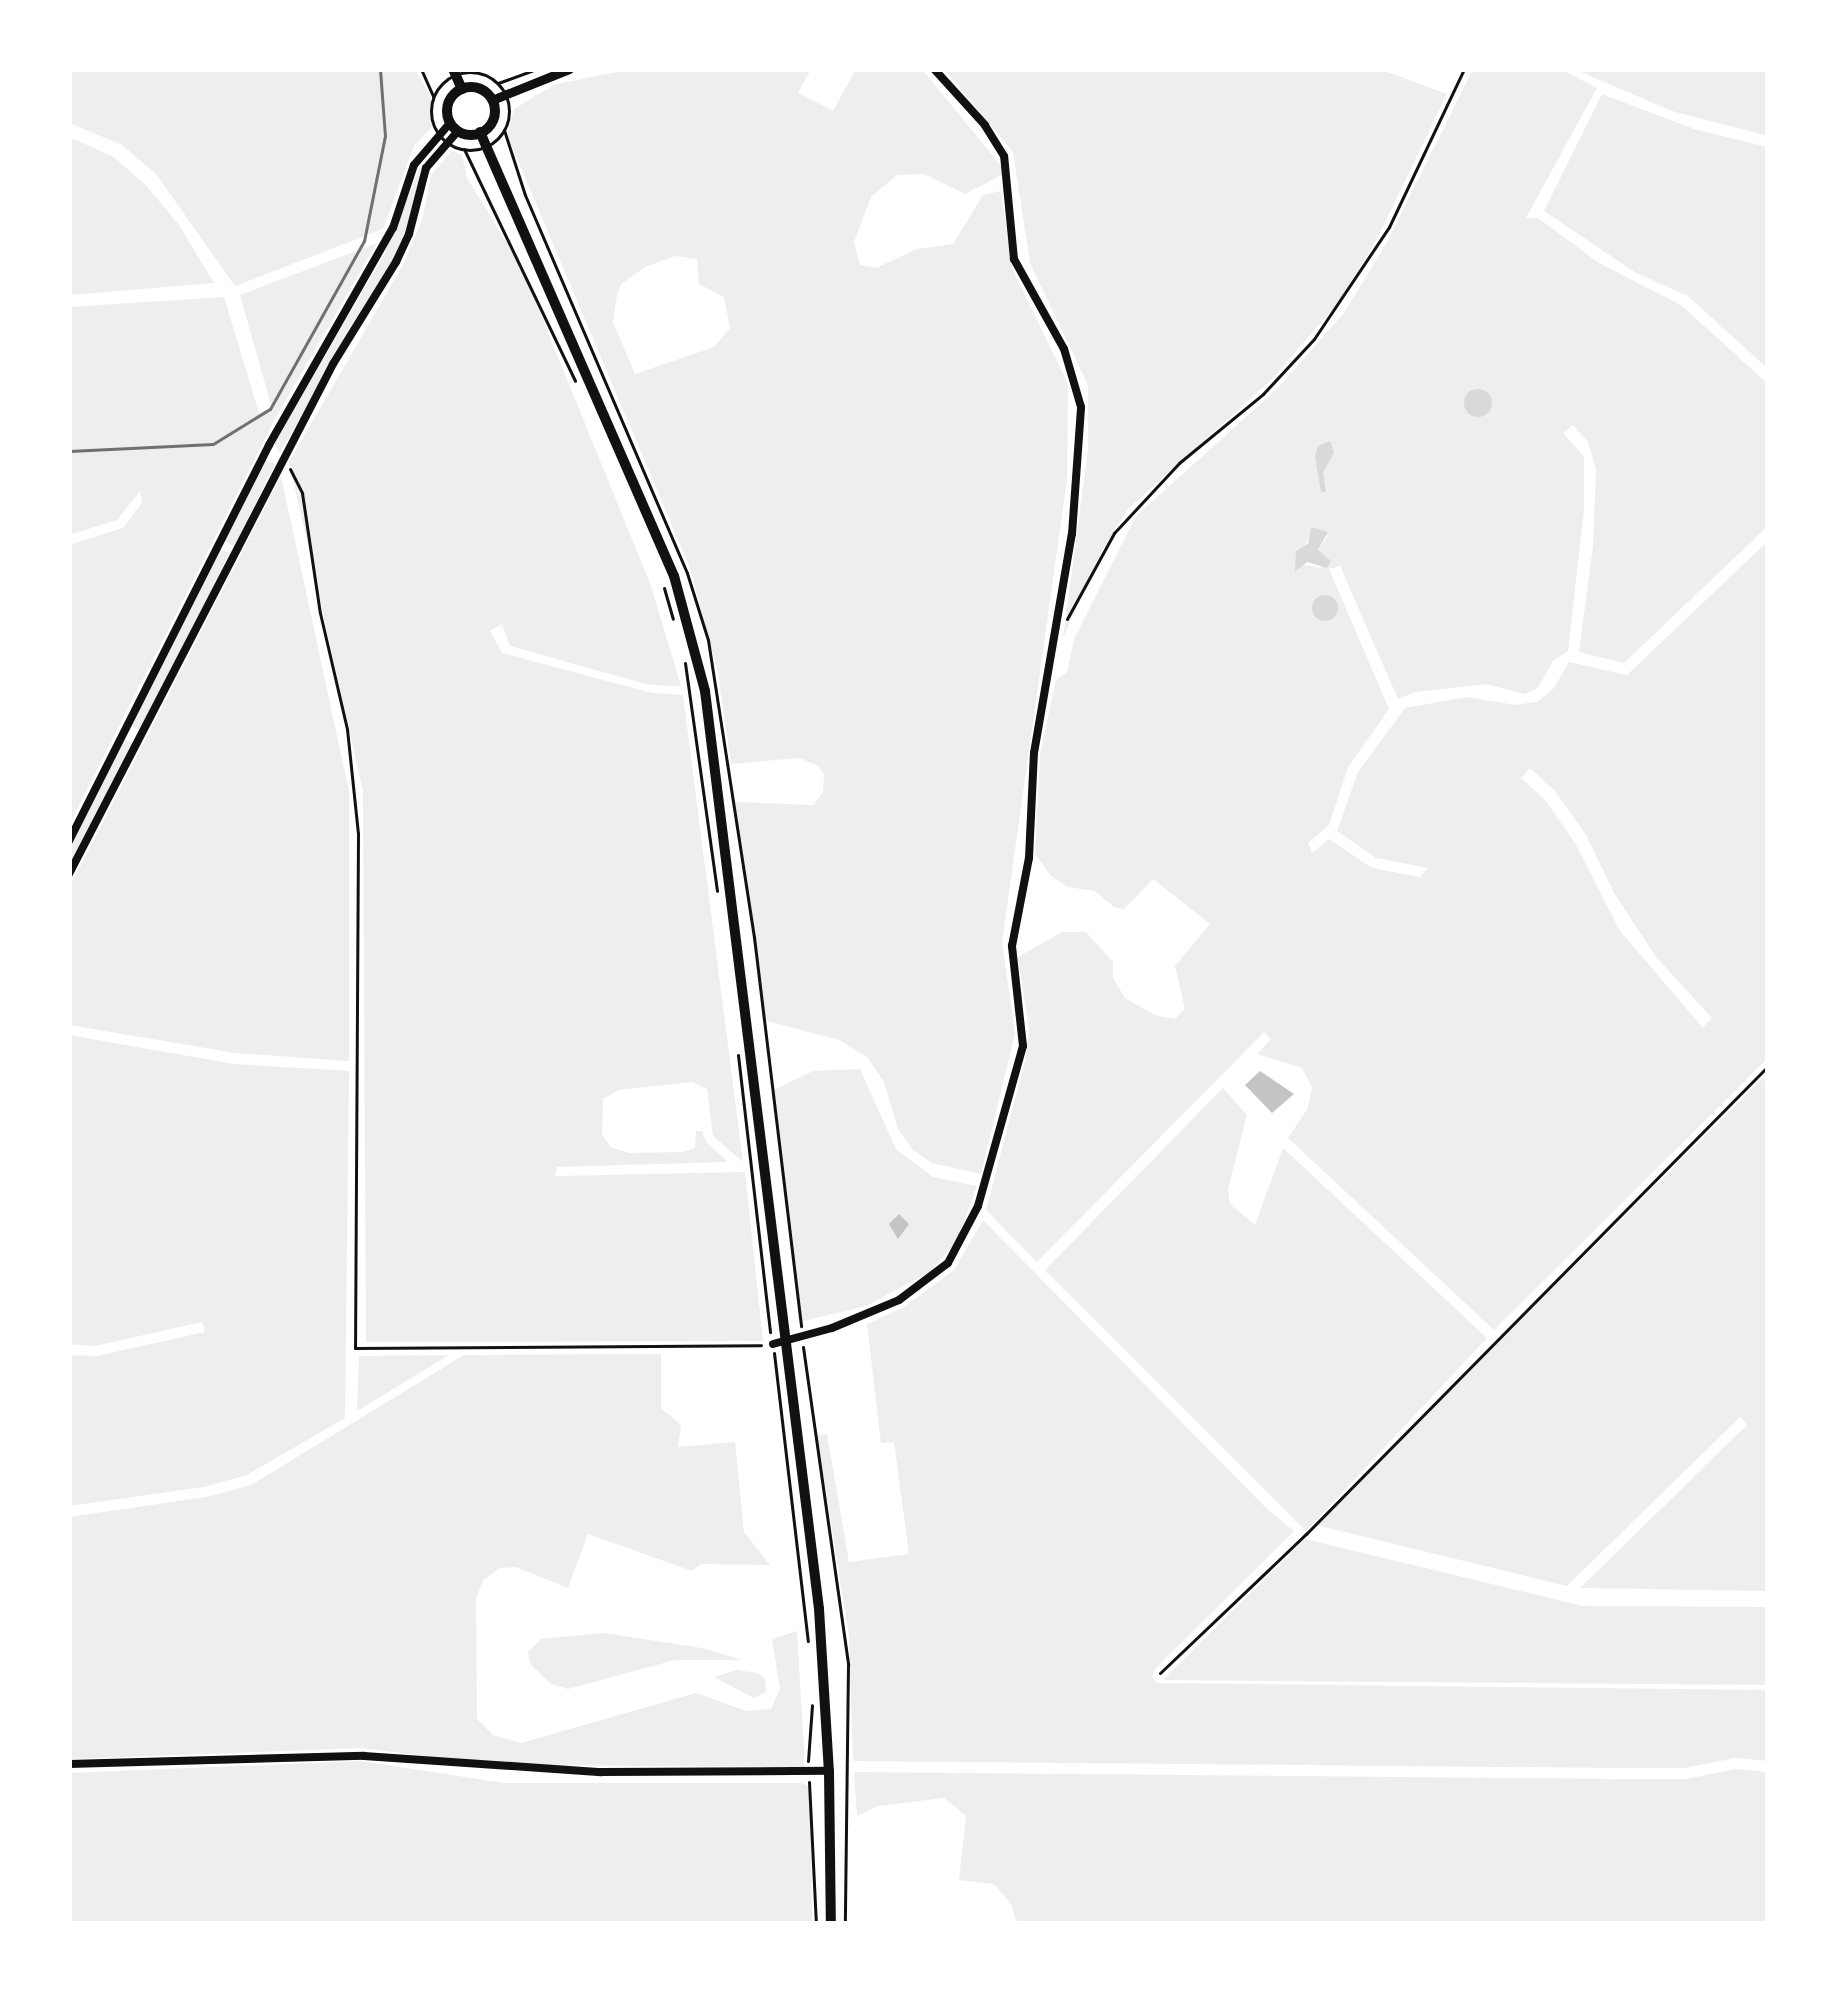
<!DOCTYPE html>
<html>
<head>
<meta charset="utf-8">
<style>
  body { margin:0 }
  #map { position:relative; width:1837px; height:1993px; overflow:hidden; background:#fff; font-family:"Zilla Slab",serif }
  div>[style] { position:absolute }
  .green>* { inset:0; background:#eee }
  .water>* { inset:0; background:#d9d9d9 }
  .round { border-radius:50% }
  .building>* { inset:0; background:#c4c4c4 }
  .path>* { height:3px; margin:-1.5px; padding:0 1.5px; transform-origin:1.5px; border-radius:1.5px; background:#111 }
  .path>.ring { margin:-1.5px; padding:0; box-sizing:content-box; background:none; border:3px solid #111; border-radius:50% }
  .minor>* { height:8px; margin:-4px; padding:0 4px; transform-origin:4px; border-radius:4px; background:#111 }
  .tertiary>* { height:9px; margin:-4.5px; padding:0 4.5px; transform-origin:4.5px; border-radius:4.5px; background:#111 }
  .secondary>* { height:10px; margin:-5px; padding:0 5px; transform-origin:5px; border-radius:5px; background:#111 }
  .secondary>.ring { margin:-5px; padding:0; box-sizing:content-box; background:none; border:10px solid #111; border-radius:50% }
  .rail>* { height:3px; margin:-1.5px; padding:0 1.5px; transform-origin:1.5px; border-radius:1.5px; background:#707070 }
  span { translate:-50% -50%; white-space:nowrap; text-align:center; line-height:1.15; -webkit-text-stroke:9px #fff; paint-order:stroke }
  .frame { position:absolute; inset:0; border:72px solid #fff; pointer-events:none }
</style>
</head>
<body>
<div id="map">
  <div class="green">
    <i style="clip-path:polygon(69px 69px,415px 69px,431px 97px,432px 127px,414px 146px,383px 229px,235px 286px,156px 174px,122px 145px,69px 123px)"></i>
    <i style="clip-path:polygon(evenodd,632px 69px,811px 69px,798px 93px,833px 111px,856px 69px,922px 69px,1002px 167px,1002px 175px,965px 194px,924px 174px,897px 175px,871px 197px,854px 242px,860px 265px,876px 268px,917px 249px,953px 244px,983px 195px,1001px 191px,1012px 268px,1068px 384px,1067px 480px,1002px 942px,1015px 1034px,981px 1174px,932px 1163px,913px 1150px,898px 1129px,884px 1082px,867px 1057px,839px 1040px,763px 1020px,735px 802px,813px 805px,823px 793px,824px 774px,818px 766px,799px 758px,731px 764px,718px 673px,690px 568px,507px 135px,514px 109px,556px 84px,632px 69px,675px 256px,697px 259px,699px 284px,724px 297px,730px 328px,714px 347px,635px 374px,613px 322px,617px 295px,621px 284px,645px 267px,675px 256px)"></i>
    <i style="clip-path:polygon(944px 69px,1379px 69px,1447px 94px,1377px 239px,1338px 303px,1270px 381px,1128px 509px,1103px 549px,1063px 638px,1088px 449px,1088px 385px,1030px 263px,1013px 152px)"></i>
    <i style="clip-path:polygon(evenodd,1473px 69px,1560px 69px,1597px 88px,1526px 218px,1538px 218px,1599px 263px,1681px 305px,1768px 384px,1768px 526px,1624px 663px,1579px 652px,1593px 546px,1596px 469px,1588px 442px,1573px 425px,1563px 433px,1584px 457px,1584px 510px,1568px 651px,1553px 661px,1538px 688px,1524px 694px,1486px 684px,1416px 692px,1398px 699px,1340px 566px,1329px 569px,1389px 709px,1348px 767px,1329px 825px,1308px 843px,1312px 853px,1329px 839px,1372px 868px,1420px 877px,1428px 868px,1376px 858px,1337px 831px,1358px 772px,1405px 708px,1467px 697px,1515px 705px,1537px 702px,1554px 688px,1569px 662px,1627px 675px,1768px 541px,1768px 1058px,1494px 1330px,1288px 1138px,1308px 1108px,1312px 1087px,1302px 1068px,1257px 1054px,1271px 1039px,1264px 1032px,1037px 1262px,986px 1210px,1026px 1057px,1029px 1029px,1018px 957px,1062px 932px,1086px 932px,1113px 962px,1113px 978px,1125px 998px,1155px 1015px,1175px 1019px,1185px 1009px,1175px 966px,1210px 924px,1153px 879px,1124px 909px,1114px 907px,1095px 891px,1068px 887px,1051px 876px,1035px 854px,1040px 754px,1056px 680px,1067px 672px,1074px 639px,1136px 516px,1278px 388px,1344px 313px,1386px 244px,1473px 69px,1311px 527px,1328px 535px,1318px 550px,1321px 568px,1302px 564px,1311px 527px,1473px 69px,1530px 768px,1555px 791px,1586px 835px,1614px 893px,1656px 957px,1712px 1018px,1703px 1028px,1620px 931px,1575px 843px,1545px 800px,1521px 778px,1530px 768px)"></i>
    <i style="clip-path:polygon(1574px 69px,1768px 69px,1768px 136px,1672px 111px)"></i>
    <i style="clip-path:polygon(1602px 94px,1697px 130px,1768px 147px,1768px 369px,1688px 296px,1636px 273px,1544px 211px)"></i>
    <i style="clip-path:polygon(69px 137px,112px 156px,145px 184px,179px 225px,214px 283px,69px 295px)"></i>
    <i style="clip-path:polygon(452px 151px,462px 155px,467px 178px,521px 266px,651px 586px,681px 686px,649px 685px,510px 646px,502px 624px,490px 631px,502px 653px,652px 693px,683px 695px,743px 1162px,713px 1136px,707px 1089px,692px 1082px,619px 1090px,603px 1099px,602px 1135px,611px 1147px,629px 1153px,683px 1152px,695px 1148px,696px 1131px,702px 1131px,706px 1142px,728px 1162px,557px 1167px,555px 1176px,745px 1172px,763px 1341px,366px 1342px,363px 791px,289px 462px,403px 265px,423px 217px,431px 175px)"></i>
    <i style="clip-path:polygon(421px 165px,412px 214px,393px 260px,280px 453px,274px 443px,384px 255px)"></i>
    <i style="clip-path:polygon(377px 243px,275px 419px,69px 825px,69px 545px,123px 528px,142px 503px,140px 491px,117px 520px,69px 535px,69px 307px,224px 297px,259px 413px,272px 408px,240px 295px)"></i>
    <i style="clip-path:polygon(265px 460px,275px 464px,234px 546px,224px 541px)"></i>
    <i style="clip-path:polygon(281px 476px,349px 791px,349px 1061px,235px 1053px,69px 1025px,69px 888px)"></i>
    <i style="clip-path:polygon(220px 549px,230px 553px,140px 730px,130px 726px)"></i>
    <i style="clip-path:polygon(124px 739px,133px 743px,69px 867px,69px 846px)"></i>
    <i style="clip-path:polygon(69px 1035px,234px 1064px,349px 1071px,345px 1418px,247px 1475px,204px 1487px,69px 1506px,69px 1355px,97px 1356px,205px 1332px,202px 1322px,95px 1346px,69px 1344px)"></i>
    <i style="clip-path:polygon(860px 1069px,896px 1149px,933px 1177px,977px 1186px,957px 1240px,930px 1272px,866px 1306px,799px 1322px,774px 1090px,813px 1071px)"></i>
    <i style="clip-path:polygon(1768px 1073px,1768px 1591px,1580px 1588px,1747px 1425px,1740px 1417px,1567px 1586px,1316px 1525px)"></i>
    <i style="clip-path:polygon(1223px 1088px,1247px 1115px,1228px 1189px,1230px 1204px,1255px 1225px,1283px 1148px,1487px 1338px,1306px 1531px,1045px 1270px)"></i>
    <i style="clip-path:polygon(983px 1220px,1268px 1510px,1294px 1531px,1155px 1669px,1152px 1677px,1157px 1683px,1768px 1690px,1768px 1761px,1735px 1758px,1685px 1768px,1620px 1768px,853px 1761px,849px 1637px,817px 1435px,827px 1434px,849px 1562px,909px 1554px,894px 1442px,881px 1443px,867px 1324px,904px 1307px,954px 1270px)"></i>
    <i style="clip-path:polygon(661px 1354px,661px 1408px,681px 1425px,678px 1447px,735px 1442px,744px 1532px,770px 1565px,701px 1564px,692px 1571px,588px 1534px,568px 1588px,516px 1567px,500px 1568px,483px 1580px,476px 1599px,477px 1719px,493px 1735px,521px 1743px,696px 1693px,746px 1711px,771px 1709px,780px 1689px,772px 1639px,797px 1631px,805px 1767px,493px 1765px,362px 1748px,69px 1759px,69px 1517px,206px 1497px,251px 1485px,464px 1355px)"></i>
    <i style="clip-path:polygon(449px 1355px,357px 1411px,359px 1356px)"></i>
    <i style="clip-path:polygon(1305px 1539px,1583px 1606px,1768px 1607px,1768px 1685px,1163px 1680px)"></i>
    <i style="clip-path:polygon(604px 1633px,702px 1648px,742px 1660px,675px 1660px,568px 1689px,551px 1684px,530px 1664px,528px 1652px,541px 1639px)"></i>
    <i style="clip-path:polygon(737px 1670px,758px 1673px,765px 1679px,766px 1692px,754px 1698px,714px 1677px)"></i>
    <i style="clip-path:polygon(361px 1761px,504px 1783px,802px 1783px,808px 1786px,811px 1815px,812px 1924px,69px 1924px,69px 1773px)"></i>
    <i style="clip-path:polygon(1736px 1769px,1768px 1772px,1768px 1924px,1017px 1923px,1011px 1904px,994px 1884px,959px 1880px,966px 1816px,944px 1798px,878px 1806px,857px 1816px,854px 1772px,1620px 1779px,1686px 1779px)"></i>
  </div>
  <div class="water">
    <i class="round" style="left:1464px;top:389px;width:28px;height:28px"></i>
    <i style="clip-path:polygon(1330px 441px,1334px 452px,1323px 473px,1326px 492px,1321px 492px,1315px 456px,1318px 446px)"></i>
    <i style="clip-path:polygon(1311px 527px,1328px 532px,1318px 550px,1331px 561px,1327px 568px,1307px 562px,1295px 571px,1296px 551px,1308px 544px)"></i>
    <i class="round" style="left:1312px;top:595px;width:26px;height:26px"></i>
  </div>
  <div class="building">
    <i style="clip-path:polygon(1260px 1071px,1294px 1094px,1272px 1113px,1245px 1085px)"></i>
    <i style="clip-path:polygon(899px 1214px,909px 1224px,898px 1239px,889px 1224px)"></i>
  </div>
  <div class="path">
    <i style="left:421px;top:69px;width:30px;rotate:66deg"></i>
    <i class="ring" style="left:431px;top:72px;width:75px;height:75px"></i>
    <i style="left:498px;top:83px;width:37px;rotate:-20deg"></i>
    <i style="left:504px;top:130px;width:68px;rotate:72.1deg"></i>
    <i style="left:525px;top:195px;width:411px;rotate:66.8deg"></i>
    <i style="left:687px;top:573px;width:70px;rotate:72.6deg"></i>
    <i style="left:708px;top:640px;width:301px;rotate:81.2deg"></i>
    <i style="left:754px;top:937px;width:392px;rotate:83.1deg"></i>
    <i style="left:464px;top:149px;width:257px;rotate:64.4deg"></i>
    <i style="left:290px;top:469px;width:27px;rotate:63deg"></i>
    <i style="left:302px;top:493px;width:121px;rotate:81.5deg"></i>
    <i style="left:320px;top:613px;width:119px;rotate:76.9deg"></i>
    <i style="left:347px;top:729px;width:105px;rotate:84deg"></i>
    <i style="left:358px;top:833px;width:515px;rotate:90.33deg"></i>
    <i style="left:355px;top:1348px;width:406px;rotate:-0.4deg"></i>
    <i style="left:664px;top:588px;width:32px;rotate:74deg"></i>
    <i style="left:1067px;top:619px;width:98px;rotate:-61.3deg"></i>
    <i style="left:1114px;top:533px;width:96px;rotate:-47.1deg"></i>
    <i style="left:1179px;top:463px;width:109px;rotate:-39.4deg"></i>
    <i style="left:1263px;top:394px;width:75px;rotate:-47.2deg"></i>
    <i style="left:1314px;top:339px;width:135px;rotate:-56.2deg"></i>
    <i style="left:1389px;top:227px;width:175px;rotate:-64.6deg"></i>
    <i style="left:685px;top:663px;width:230px;rotate:82deg"></i>
    <i style="left:738px;top:1055px;width:279px;rotate:83.4deg"></i>
    <i style="left:803px;top:1347px;width:321px;rotate:81.9deg"></i>
    <i style="left:848px;top:1665px;width:259px;rotate:90.7deg"></i>
    <i style="left:774px;top:1353px;width:290px;rotate:83.3deg"></i>
    <i style="left:1160px;top:1673px;width:202px;rotate:-43.6deg"></i>
    <i style="left:1306px;top:1534px;width:658px;rotate:-45.37deg"></i>
    <i style="left:808px;top:1761px;width:56px;rotate:-85.9deg"></i>
    <i style="left:809px;top:1782px;width:142px;rotate:87.2deg"></i>
  </div>
  <div class="minor">
    <i style="left:69px;top:841px;width:444px;rotate:-63.2deg"></i>
    <i style="left:269px;top:445px;width:250px;rotate:-60.3deg"></i>
    <i style="left:393px;top:228px;width:66px;rotate:-71.6deg"></i>
    <i style="left:414px;top:165px;width:55px;rotate:-49.4deg"></i>
    <i style="left:69px;top:874px;width:574px;rotate:-62.63deg"></i>
    <i style="left:333px;top:364px;width:120px;rotate:-58.3deg"></i>
    <i style="left:396px;top:262px;width:31px;rotate:-65deg"></i>
    <i style="left:409px;top:234px;width:68px;rotate:-75.6deg"></i>
    <i style="left:426px;top:168px;width:49px;rotate:-49.1deg"></i>
    <i style="left:773px;top:1344px;width:61px;rotate:-15.2deg"></i>
    <i style="left:832px;top:1328px;width:73px;rotate:-22.7deg"></i>
    <i style="left:899px;top:1300px;width:61px;rotate:-37.1deg"></i>
    <i style="left:948px;top:1263px;width:64px;rotate:-62.2deg"></i>
    <i style="left:978px;top:1206px;width:166px;rotate:-74.3deg"></i>
    <i style="left:1023px;top:1046px;width:101px;rotate:-96.3deg"></i>
    <i style="left:1012px;top:946px;width:90px;rotate:-79.1deg"></i>
    <i style="left:1029px;top:858px;width:105px;rotate:-87.3deg"></i>
    <i style="left:1034px;top:753px;width:222px;rotate:-80.2deg"></i>
    <i style="left:1072px;top:534px;width:127px;rotate:-85.9deg"></i>
    <i style="left:1081px;top:407px;width:60px;rotate:-106.3deg"></i>
    <i style="left:1064px;top:349px;width:103px;rotate:-119.1deg"></i>
    <i style="left:1014px;top:259px;width:103px;rotate:-95.5deg"></i>
    <i style="left:1004px;top:156px;width:36px;rotate:-122deg"></i>
    <i style="left:985px;top:125px;width:76px;rotate:-132.3deg"></i>
    <i style="left:69px;top:1764px;width:295px;rotate:-1.6deg"></i>
    <i style="left:364px;top:1756px;width:238px;rotate:3.9deg"></i>
    <i style="left:601px;top:1772px;width:227px;rotate:-0.3deg"></i>
  </div>
  <div class="tertiary">
    <i style="left:492px;top:100px;width:83px;rotate:-21.9deg"></i>
  </div>
  <div class="secondary">
    <i style="left:453px;top:69px;width:22px;rotate:66deg"></i>
    <i class="ring" style="left:447px;top:87px;width:38px;height:38px"></i>
    <i style="left:480px;top:132px;width:485px;rotate:66.4deg"></i>
    <i style="left:674px;top:576px;width:119px;rotate:74.9deg"></i>
    <i style="left:705px;top:691px;width:925px;rotate:82.92deg"></i>
    <i style="left:819px;top:1609px;width:162px;rotate:86.5deg"></i>
    <i style="left:829px;top:1771px;width:153px;rotate:89.3deg"></i>
  </div>
  <div class="rail">
    <i style="left:69px;top:451px;width:144px;rotate:-2.8deg"></i>
    <i style="left:213px;top:444px;width:67px;rotate:-31.6deg"></i>
    <i style="left:270px;top:409px;width:193px;rotate:-60.8deg"></i>
    <i style="left:364px;top:241px;width:107px;rotate:-78.7deg"></i>
    <i style="left:385px;top:136px;width:67px;rotate:-94.3deg"></i>
  </div>
  <div class="frame"></div>
</div>
</body>
</html>
